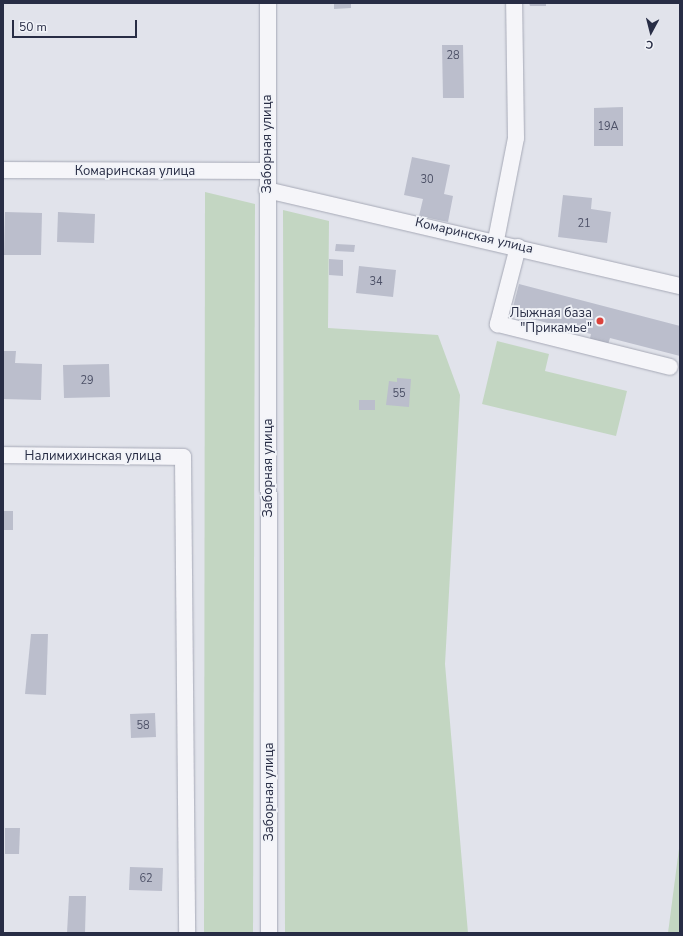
<!DOCTYPE html>
<html>
<head>
<meta charset="utf-8">
<style>
  body { margin:0 }
  #map { position:relative; width:683px; height:936px; overflow:hidden; background:#e1e3eb; font-family:"Nunito Sans",sans-serif }
  div>[style] { position:absolute }
  .green>* { inset:0; background:#c3d6c2 }
  .building>* { inset:0; background:#bbbecc }
  .roads { filter:drop-shadow(0 0 1px #a6a9b6) drop-shadow(0 0 1px #a6a9b6) }
  .minor>* { height:16px; margin:-8px; padding:0 8px; transform-origin:8px; border-radius:8px; background:#f5f5f9 }
  .dots>* { width:11px; height:11px; translate:-50% -50%; box-sizing:border-box; border:2px solid #f1f3f8; border-radius:50% }
  span { translate:-50% -50%; white-space:nowrap; text-align:center; line-height:1.15; -webkit-text-stroke:3.5px #f1f3f8; paint-order:stroke }
  .number-label { font-size:11px; color:#4d5167 }
  .number-label span { -webkit-text-stroke-width:0 }
  .street-label { font-size:13px; color:#282d45 }
  .poi-label { font-size:13px; color:#282d45 }
  .right { translate:-100% -50%; text-align:right }
  .frame { position:absolute; inset:0; border:4px solid #282d45; pointer-events:none }
  .north { position:absolute; left:631px; top:12px; width:40px; height:40px; -webkit-text-stroke:3px #f1f3f8; paint-order:stroke; rotate:187deg; font-size:11px; font-weight:700; line-height:16px; text-align:center; color:#282d45 }
  .north::after { content:''; display:block; margin:auto; width:14px; height:18px; background:#282d45; clip-path:polygon(50% 0,100% 100%,50% 72%,0 100%) }
  .scale { position:absolute; left:12px; top:20px; width:125px; height:18px; box-sizing:border-box; border:2px solid #282d45; border-top:0; padding-left:5px; font-size:12px; line-height:14px; white-space:nowrap; color:#282d45; -webkit-text-stroke:3px #f1f3f8; paint-order:stroke }
</style>
</head>
<body>
<div id="map">
  <div class="green">
    <i style="clip-path:polygon(205px 192px,255px 204px,253px 933px,204px 933px)"></i>
    <i style="clip-path:polygon(283px 210px,329px 221px,328px 328px,438px 335px,460px 395px,445px 664px,468px 933px,285px 933px)"></i>
    <i style="clip-path:polygon(497px 341px,549px 354px,545px 371px,627px 391px,616px 436px,482px 404px)"></i>
    <i style="clip-path:polygon(680px 841px,680px 933px,668px 933px)"></i>
  </div>
  <div class="building">
    <i style="clip-path:polygon(334px 3px,351px 3px,351px 8px,334px 9px)"></i>
    <i style="clip-path:polygon(529px 3px,546px 3px,546px 6px,530px 6px)"></i>
    <i style="clip-path:polygon(442px 45px,463px 45px,464px 98px,443px 98px)"></i>
    <i style="clip-path:polygon(623px 107px,623px 146px,594px 146px,594px 108px)"></i>
    <i style="clip-path:polygon(412px 157px,450px 165px,444px 194px,453px 196px,448px 222px,419px 216px,423px 199px,404px 195px)"></i>
    <i style="clip-path:polygon(563px 195px,592px 198px,591px 209px,611px 212px,607px 243px,558px 237px)"></i>
    <i style="clip-path:polygon(5px 212px,42px 213px,41px 255px,4px 255px)"></i>
    <i style="clip-path:polygon(58px 212px,95px 214px,94px 243px,57px 242px)"></i>
    <i style="clip-path:polygon(336px 244px,355px 245px,354px 252px,335px 251px)"></i>
    <i style="clip-path:polygon(329px 259px,343px 260px,343px 276px,329px 275px)"></i>
    <i style="clip-path:polygon(359px 266px,396px 270px,393px 297px,356px 293px)"></i>
    <i style="clip-path:polygon(519px 284px,680px 326px,680px 356px,610px 338px,607px 348px,589px 343px,591px 334px,520px 316px,522px 309px,513px 307px)"></i>
    <i style="clip-path:polygon(3px 351px,16px 351px,15px 363px,42px 364px,41px 400px,3px 399px)"></i>
    <i style="clip-path:polygon(109px 364px,110px 397px,64px 398px,63px 365px)"></i>
    <i style="clip-path:polygon(397px 378px,411px 379px,409px 407px,386px 405px,389px 381px,397px 382px)"></i>
    <i style="clip-path:polygon(359px 400px,375px 400px,375px 410px,359px 410px)"></i>
    <i style="clip-path:polygon(3px 511px,13px 511px,13px 530px,3px 530px)"></i>
    <i style="clip-path:polygon(31px 634px,48px 634px,46px 695px,25px 694px)"></i>
    <i style="clip-path:polygon(155px 713px,156px 737px,131px 738px,130px 714px)"></i>
    <i style="clip-path:polygon(5px 828px,20px 828px,19px 854px,5px 854px)"></i>
    <i style="clip-path:polygon(130px 867px,163px 868px,162px 891px,129px 890px)"></i>
    <i style="clip-path:polygon(69px 896px,86px 896px,85px 933px,67px 933px)"></i>
  </div>
  <div class="roads">
    <div class="minor">
      <i style="left:268px;top:3px;width:930px;rotate:89.94deg"></i>
      <i style="left:3px;top:170px;width:264px;rotate:0.2deg"></i>
      <i style="left:267px;top:190px;width:424px;rotate:13.1deg"></i>
      <i style="left:496px;top:240px;width:104px;rotate:-78.9deg"></i>
      <i style="left:516px;top:138px;width:135px;rotate:-90.8deg"></i>
      <i style="left:518px;top:247px;width:80px;rotate:104.6deg"></i>
      <i style="left:498px;top:324px;width:177px;rotate:14deg"></i>
      <i style="left:3px;top:455px;width:180px;rotate:0.6deg"></i>
      <i style="left:183px;top:457px;width:476px;rotate:89.5deg"></i>
    </div>
  </div>
  <div class="dots">
    <i style="left:600px;top:321px;background:#db423b"></i>
  </div>
  <div class="number-label">
    <span style="left:453px;top:56px">28</span>
    <span style="left:608px;top:127px">19А</span>
    <span style="left:427px;top:180px">30</span>
    <span style="left:584px;top:224px">21</span>
    <span style="left:376px;top:282px">34</span>
    <span style="left:87px;top:381px">29</span>
    <span style="left:399px;top:394px">55</span>
    <span style="left:143px;top:726px">58</span>
    <span style="left:146px;top:879px">62</span>
  </div>
  <div class="street-label">
    <span style="left:267px;top:144px;rotate:-90deg">Заборная улица</span>
    <span style="left:135px;top:171px">Комаринская улица</span>
    <span style="left:474px;top:236px;rotate:13deg">Комаринская улица</span>
    <span style="left:93px;top:456px">Налимихинская улица</span>
    <span style="left:268px;top:468px;rotate:-90deg">Заборная улица</span>
    <span style="left:269px;top:792px;rotate:-90deg">Заборная улица</span>
  </div>
  <div class="poi-label">
    <span class="right" style="left:592px;top:321px">Лыжная база<br>"Прикамье"</span>
  </div>
  <div class="frame"></div>
  <div class="north">С</div>
  <div class="scale">50 m</div>
</div>
</body>
</html>
